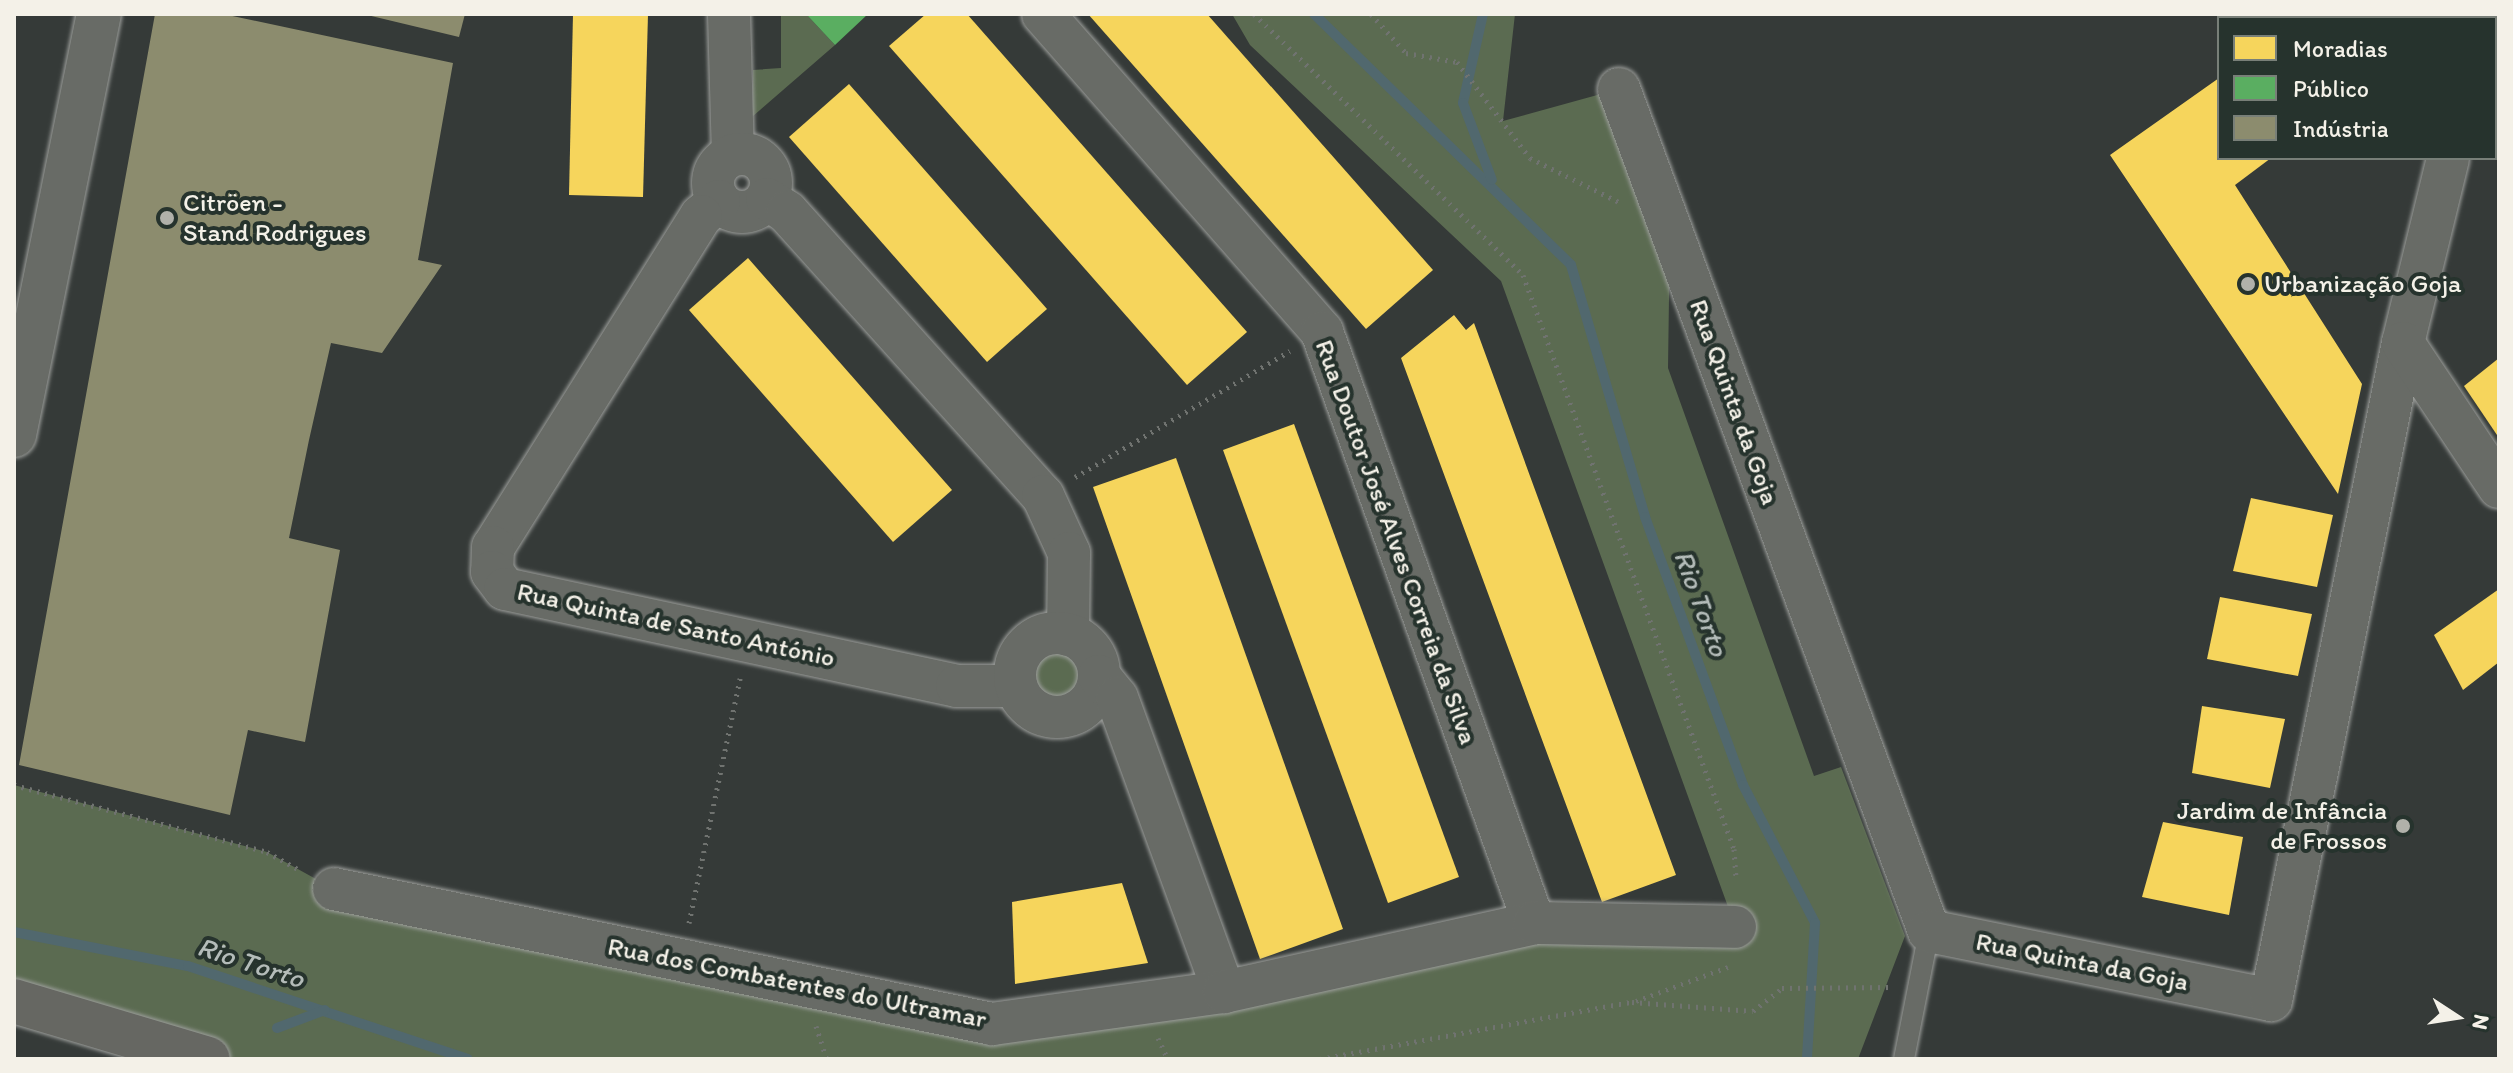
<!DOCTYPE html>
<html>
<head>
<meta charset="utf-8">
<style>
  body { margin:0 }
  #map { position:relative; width:2513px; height:1073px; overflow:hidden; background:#353a38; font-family:Itim,sans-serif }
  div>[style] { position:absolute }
  .green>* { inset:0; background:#5b6b51 }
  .round { border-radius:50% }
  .homes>* { inset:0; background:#f6d55c }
  .public>* { inset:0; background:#5aae61 }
  .industry>* { inset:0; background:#8c8c6e }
  .stream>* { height:10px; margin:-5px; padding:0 5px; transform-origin:5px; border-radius:5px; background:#51686e }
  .path>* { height:5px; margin-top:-2.5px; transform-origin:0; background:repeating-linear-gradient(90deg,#707370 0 2px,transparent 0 8px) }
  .roads { filter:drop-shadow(0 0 2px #9c9e9b) drop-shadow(0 0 2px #9c9e9b) }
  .service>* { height:20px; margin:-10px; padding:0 10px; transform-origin:10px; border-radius:10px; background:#686b66 }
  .minor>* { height:42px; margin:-21px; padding:0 21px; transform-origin:21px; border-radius:21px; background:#686b66 }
  .minor>.ring { margin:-21px; padding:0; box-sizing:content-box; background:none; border:42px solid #686b66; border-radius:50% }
  .tertiary>* { height:44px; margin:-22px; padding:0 22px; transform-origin:22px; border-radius:22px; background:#686b66 }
  .primary>* { height:44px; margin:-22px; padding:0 22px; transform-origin:22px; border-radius:22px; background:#666762 }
  .dots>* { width:22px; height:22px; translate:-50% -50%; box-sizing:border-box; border:4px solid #26332d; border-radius:50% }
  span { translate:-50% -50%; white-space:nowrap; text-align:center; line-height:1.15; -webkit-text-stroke:8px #26332d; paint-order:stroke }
  .poi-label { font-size:26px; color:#f4f1e8 }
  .left { translate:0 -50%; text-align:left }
  .right { translate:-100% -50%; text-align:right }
  .street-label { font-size:26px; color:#f4f1e8 }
  .water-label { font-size:28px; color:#b4bcb9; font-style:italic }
  .frame { position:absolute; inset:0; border:16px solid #f4f1e8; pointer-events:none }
  .legend { position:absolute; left:2217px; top:16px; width:280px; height:144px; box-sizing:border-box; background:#26332d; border:2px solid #787f78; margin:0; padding:10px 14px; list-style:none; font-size:24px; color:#f4f1e8 }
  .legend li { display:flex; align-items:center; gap:16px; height:40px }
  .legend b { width:40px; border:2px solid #787f78 }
  .north { position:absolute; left:2417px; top:977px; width:80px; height:80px; -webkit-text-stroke:6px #26332d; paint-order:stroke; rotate:102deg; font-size:22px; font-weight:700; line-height:32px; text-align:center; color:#f4f1e8 }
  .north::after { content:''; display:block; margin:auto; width:28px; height:36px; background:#f4f1e8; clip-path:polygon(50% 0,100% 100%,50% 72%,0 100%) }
</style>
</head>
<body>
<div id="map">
  <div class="green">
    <i style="clip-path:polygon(781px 14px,806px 14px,835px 45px,752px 117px,753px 70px,781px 68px)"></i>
    <i style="clip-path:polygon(1232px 14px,1515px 14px,1503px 121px,1619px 89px,1670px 228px,1668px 368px,1814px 776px,1841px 767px,1905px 936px,1858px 1059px,208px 1059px,14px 1001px,14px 785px,267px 852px,334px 889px,992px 1024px,1534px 923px,1735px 926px,1501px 281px,1250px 45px)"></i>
    <i class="round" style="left:1029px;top:649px;width:54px;height:54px"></i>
  </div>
  <div class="homes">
    <i style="clip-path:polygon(573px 14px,648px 14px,643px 197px,569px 195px)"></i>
    <i style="clip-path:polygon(926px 14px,967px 14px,1247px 332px,1187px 385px,889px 46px)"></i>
    <i style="clip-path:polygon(1088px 14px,1207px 14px,1433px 270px,1366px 329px)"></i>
    <i style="clip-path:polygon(2311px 14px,2441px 14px,2305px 18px)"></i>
    <i style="clip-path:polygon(2219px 78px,2219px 158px,2271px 158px,2235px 185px,2362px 384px,2338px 494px,2110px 155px)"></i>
    <i style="clip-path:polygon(849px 84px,1047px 309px,987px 362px,789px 137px)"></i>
    <i style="clip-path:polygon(748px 258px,952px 490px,893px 542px,689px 310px)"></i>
    <i style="clip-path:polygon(1454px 315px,1466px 330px,1474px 323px,1676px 875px,1602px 902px,1401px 358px)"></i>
    <i style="clip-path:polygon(2499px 358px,2499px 438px,2464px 386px)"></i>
    <i style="clip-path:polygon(1294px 424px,1459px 877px,1388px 903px,1223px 450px)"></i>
    <i style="clip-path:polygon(1176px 458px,1343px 929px,1260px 959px,1093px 487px)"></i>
    <i style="clip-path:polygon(2251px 498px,2333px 515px,2317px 587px,2233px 571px)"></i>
    <i style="clip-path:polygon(2499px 589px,2499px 662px,2463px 690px,2434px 635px)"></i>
    <i style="clip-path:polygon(2220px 597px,2312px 614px,2298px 676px,2207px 659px)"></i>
    <i style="clip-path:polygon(2202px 706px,2285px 719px,2270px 788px,2192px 773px)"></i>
    <i style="clip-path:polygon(2163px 822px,2243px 837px,2229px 915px,2142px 897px)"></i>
    <i style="clip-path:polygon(1122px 883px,1148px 963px,1015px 984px,1012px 902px)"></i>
  </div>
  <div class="public">
    <i style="clip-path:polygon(806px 14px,868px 14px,835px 45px)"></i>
  </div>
  <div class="industry">
    <i style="clip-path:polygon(155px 14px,223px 14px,453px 63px,418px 260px,442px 265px,382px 353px,331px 343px,309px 440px,289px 538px,340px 550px,305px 742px,248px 730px,230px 815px,19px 765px)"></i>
    <i style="clip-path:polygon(363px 14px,465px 14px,459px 37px)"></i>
  </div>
  <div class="stream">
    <i style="left:1314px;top:14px;width:359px;rotate:44.3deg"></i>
    <i style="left:1571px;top:265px;width:263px;rotate:73.6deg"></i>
    <i style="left:1645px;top:517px;width:285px;rotate:69.9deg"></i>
    <i style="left:1743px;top:785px;width:156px;rotate:62.4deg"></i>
    <i style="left:1815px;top:923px;width:136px;rotate:93.4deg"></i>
    <i style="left:1483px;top:14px;width:91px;rotate:102.7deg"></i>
    <i style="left:1463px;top:103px;width:82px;rotate:69.4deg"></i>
    <i style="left:14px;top:932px;width:177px;rotate:11.1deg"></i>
    <i style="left:188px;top:966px;width:295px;rotate:18.4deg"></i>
    <i style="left:277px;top:1028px;width:51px;rotate:-20.6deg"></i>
  </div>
  <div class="path">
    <i style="left:1254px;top:14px;width:375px;rotate:44.1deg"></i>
    <i style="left:1523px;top:275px;width:612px;rotate:69.82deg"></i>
    <i style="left:1734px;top:849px;width:29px;rotate:86deg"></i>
    <i style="left:1371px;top:14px;width:52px;rotate:48.1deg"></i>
    <i style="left:1406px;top:53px;width:52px;rotate:10deg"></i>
    <i style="left:1457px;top:62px;width:121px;rotate:52.8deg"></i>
    <i style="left:1530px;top:158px;width:102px;rotate:26.3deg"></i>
    <i style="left:1075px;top:477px;width:249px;rotate:-30.4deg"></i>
    <i style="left:14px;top:785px;width:262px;rotate:14.8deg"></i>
    <i style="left:267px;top:852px;width:39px;rotate:29deg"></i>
    <i style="left:689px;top:923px;width:250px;rotate:-78.2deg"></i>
    <i style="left:1636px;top:1001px;width:98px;rotate:-20.3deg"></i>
    <i style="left:816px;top:1026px;width:35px;rotate:72deg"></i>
    <i style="left:1158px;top:1038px;width:23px;rotate:65deg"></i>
    <i style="left:1320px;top:1059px;width:317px;rotate:-10.4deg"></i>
    <i style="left:1632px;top:1002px;width:121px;rotate:4.3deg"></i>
    <i style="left:1753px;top:1011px;width:37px;rotate:-38deg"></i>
    <i style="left:1782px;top:988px;width:110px;rotate:-0.5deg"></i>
  </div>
  <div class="roads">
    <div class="service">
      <i style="left:1904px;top:1059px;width:130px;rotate:-78.9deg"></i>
    </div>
    <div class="minor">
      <i style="left:729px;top:14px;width:141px;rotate:88.4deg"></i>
      <i style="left:1043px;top:14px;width:423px;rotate:48.7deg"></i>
      <i style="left:1322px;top:332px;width:628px;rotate:70.27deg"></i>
      <i style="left:2483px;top:18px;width:4px;rotate:-76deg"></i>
      <i style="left:1619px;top:89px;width:897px;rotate:69.79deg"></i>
      <i style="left:1929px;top:931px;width:349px;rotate:11.4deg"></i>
      <i style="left:2271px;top:1000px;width:670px;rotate:-78.64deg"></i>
      <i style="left:2403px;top:343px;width:190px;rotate:-76.3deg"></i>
      <i class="ring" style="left:713px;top:154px;width:16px;height:16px"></i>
      <i style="left:767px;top:199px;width:24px;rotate:33deg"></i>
      <i style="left:787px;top:212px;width:382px;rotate:48deg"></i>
      <i style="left:1043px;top:496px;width:63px;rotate:65.5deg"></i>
      <i style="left:1069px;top:553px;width:82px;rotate:90.7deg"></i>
      <i style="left:719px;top:201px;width:23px;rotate:140deg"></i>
      <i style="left:701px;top:216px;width:391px;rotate:122.1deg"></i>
      <i style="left:493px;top:547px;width:25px;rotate:92deg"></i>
      <i style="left:492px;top:572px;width:21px;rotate:53deg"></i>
      <i style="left:505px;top:589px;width:462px;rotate:12.1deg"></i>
      <i style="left:957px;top:686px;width:59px"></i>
      <i style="left:2403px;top:343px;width:173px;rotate:56.3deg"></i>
      <i class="ring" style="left:1015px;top:633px;width:42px;height:42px"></i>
      <i style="left:1099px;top:676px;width:28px;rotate:51deg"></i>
      <i style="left:1117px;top:698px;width:313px;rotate:70deg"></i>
      <i style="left:334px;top:889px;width:672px;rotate:11.59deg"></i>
      <i style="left:992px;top:1024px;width:234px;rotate:-7.9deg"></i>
      <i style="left:1224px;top:992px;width:318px;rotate:-12.5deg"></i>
      <i style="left:1534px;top:923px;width:201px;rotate:1.1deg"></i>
    </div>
    <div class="tertiary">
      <i style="left:14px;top:435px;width:429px;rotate:-78.6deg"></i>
    </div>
    <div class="primary">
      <i style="left:14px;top:1001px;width:202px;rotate:16.6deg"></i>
    </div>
  </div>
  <div class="dots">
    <i style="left:167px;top:218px;background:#b1b1aa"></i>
    <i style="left:2248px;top:284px;background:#b1b1aa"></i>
    <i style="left:2403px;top:826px;background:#b1b1aa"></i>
  </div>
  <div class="poi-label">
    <span class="left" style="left:183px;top:218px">Citröen -<br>Stand Rodrigues</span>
    <span class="left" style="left:2264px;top:284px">Urbanização Goja</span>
    <span class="right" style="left:2387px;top:826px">Jardim de Infância<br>de Frossos</span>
  </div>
  <div class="street-label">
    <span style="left:1734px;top:402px;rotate:70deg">Rua Quinta da Goja</span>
    <span style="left:1396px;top:542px;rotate:70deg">Rua Doutor José Alves Correia da Silva</span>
    <span style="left:676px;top:625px;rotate:12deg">Rua Quinta de Santo António</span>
    <span style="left:2082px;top:962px;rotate:11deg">Rua Quinta da Goja</span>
    <span style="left:797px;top:983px;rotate:11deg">Rua dos Combatentes do Ultramar</span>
  </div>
  <div class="water-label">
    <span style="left:1702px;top:603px;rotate:70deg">Rio Torto</span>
    <span style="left:251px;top:962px;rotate:18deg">Rio Torto</span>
  </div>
  <div class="frame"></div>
  <ul class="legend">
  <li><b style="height:22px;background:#f6d55c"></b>Moradias</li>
  <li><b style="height:22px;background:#5aae61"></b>Público</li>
  <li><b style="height:22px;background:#8c8c6e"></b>Indústria</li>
  </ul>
  <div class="north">N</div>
</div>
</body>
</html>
